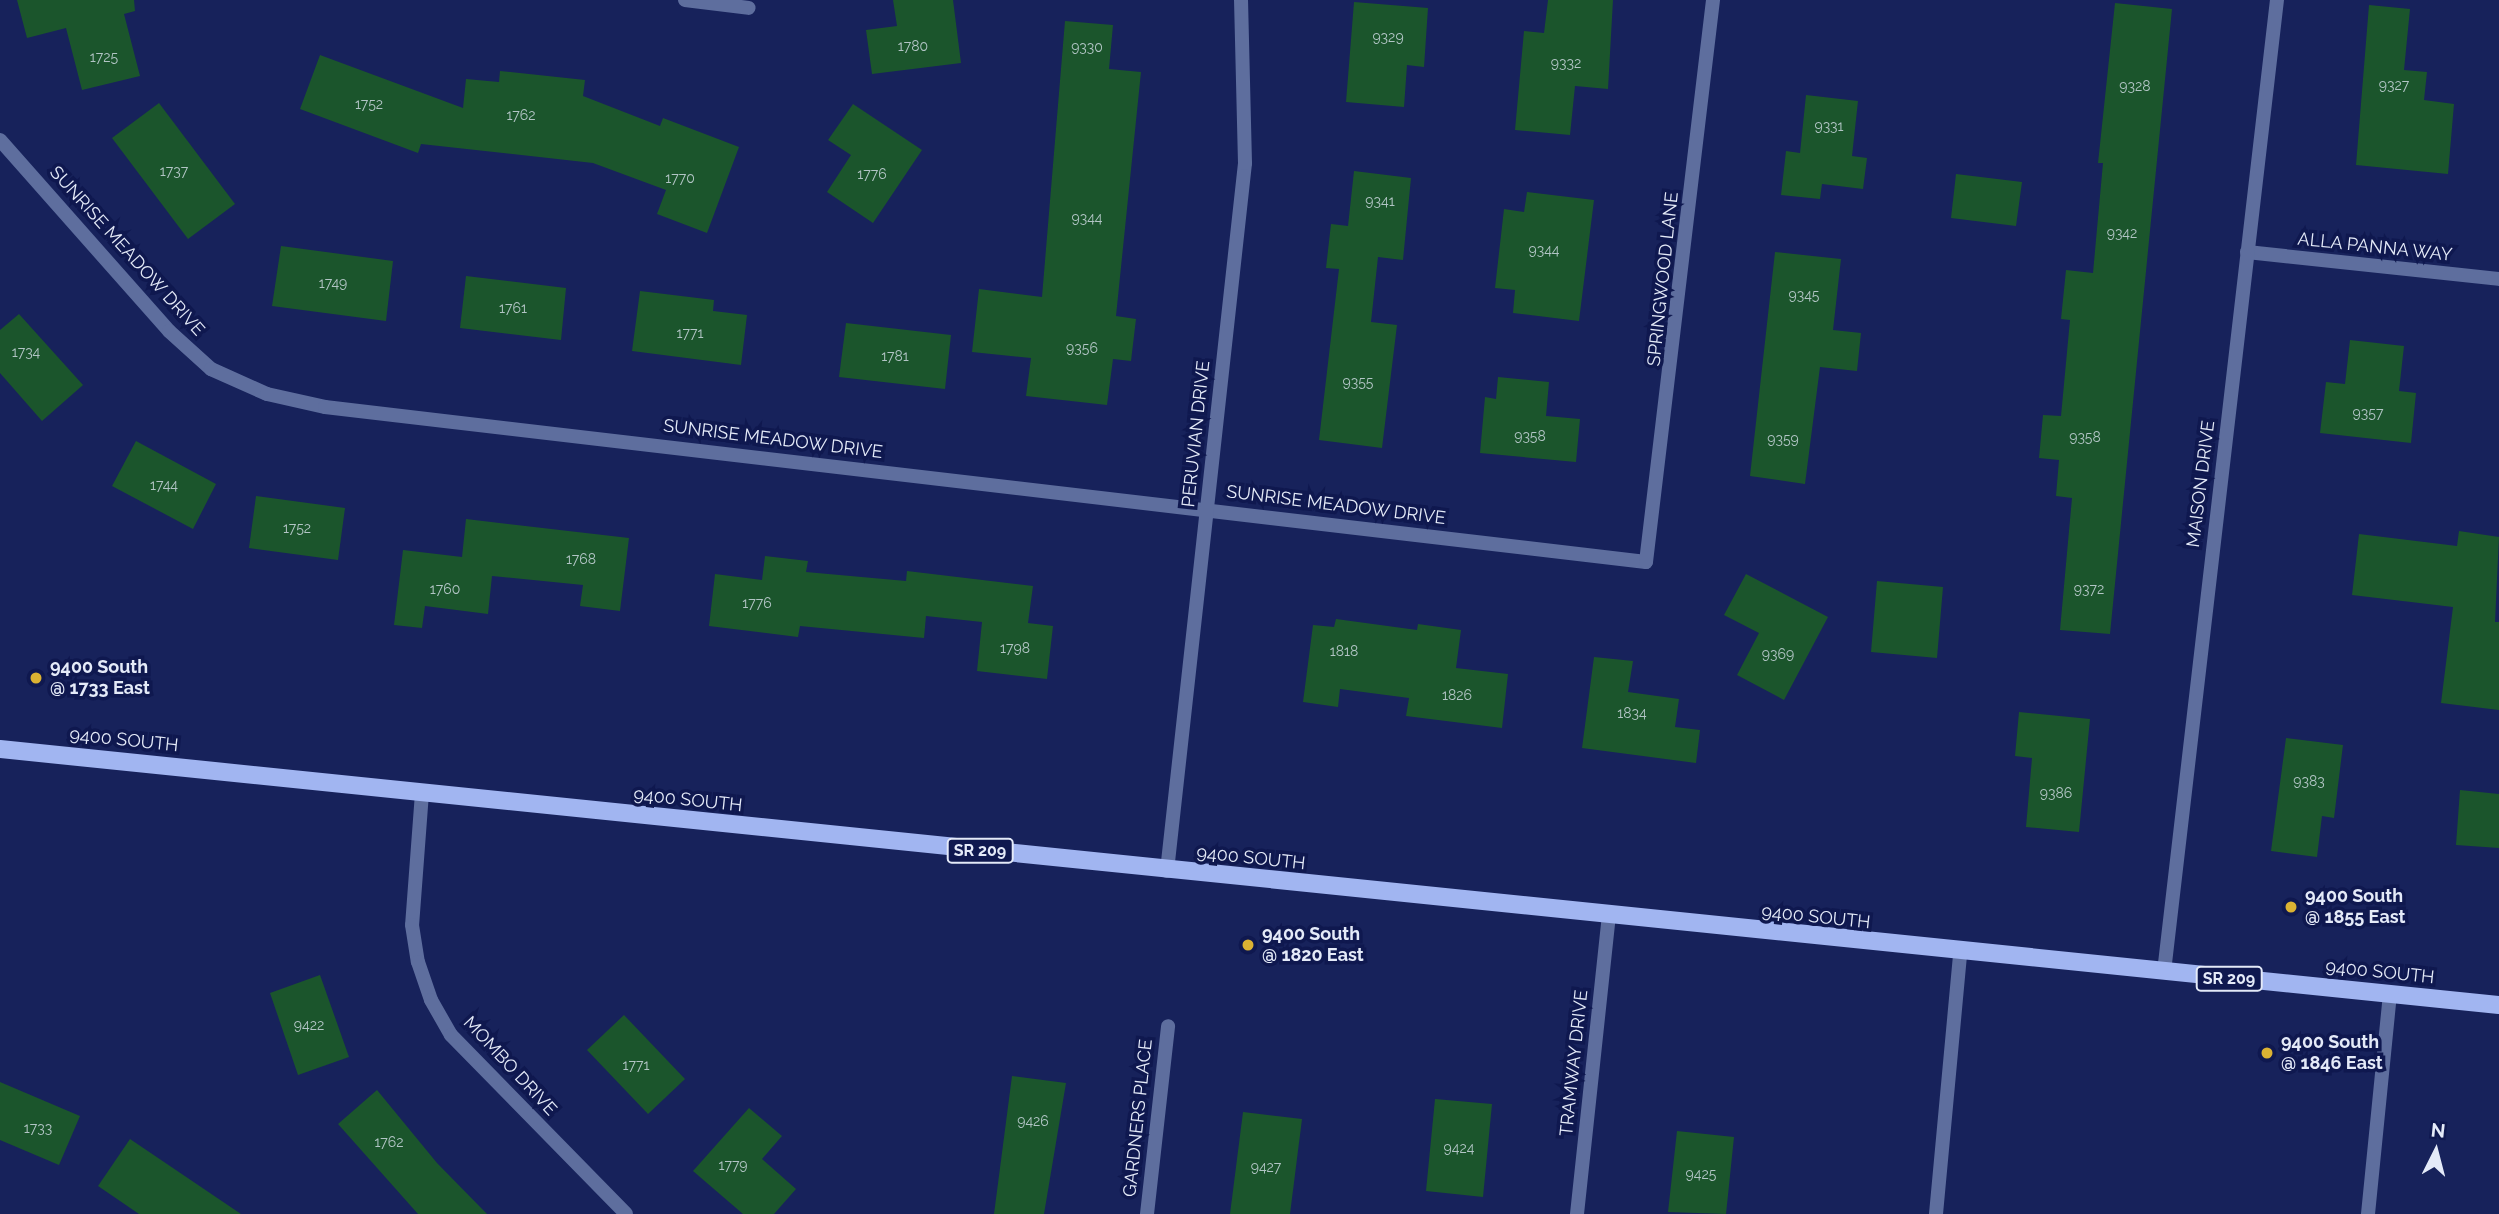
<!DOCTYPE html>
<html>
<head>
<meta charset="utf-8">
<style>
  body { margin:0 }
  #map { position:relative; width:2499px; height:1214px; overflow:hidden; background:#17225b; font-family:Raleway,sans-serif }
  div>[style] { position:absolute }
  .building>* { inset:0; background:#1b552c }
  .service>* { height:14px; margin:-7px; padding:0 7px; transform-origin:7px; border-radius:7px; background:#5e6e9e }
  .minor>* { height:14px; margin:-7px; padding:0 7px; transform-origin:7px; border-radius:7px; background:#5e6e9e }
  .primary>* { height:18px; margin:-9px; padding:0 9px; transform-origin:9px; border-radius:9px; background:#a1b5f1 }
  .dots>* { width:19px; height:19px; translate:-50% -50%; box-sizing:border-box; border:4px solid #0f184f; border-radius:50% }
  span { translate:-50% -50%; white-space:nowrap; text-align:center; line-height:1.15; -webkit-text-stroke:7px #0f184f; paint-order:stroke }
  .number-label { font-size:14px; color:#b2c5c5 }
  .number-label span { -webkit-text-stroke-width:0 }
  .shield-label span { padding:2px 5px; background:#0f184f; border:2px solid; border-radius:5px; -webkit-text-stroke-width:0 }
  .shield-label { font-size:16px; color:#e4eaf8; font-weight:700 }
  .street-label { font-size:18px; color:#e4eaf8 }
  .poi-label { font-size:18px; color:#e4eaf8; font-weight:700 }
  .left { translate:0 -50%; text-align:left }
  .north { position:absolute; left:2401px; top:1116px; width:70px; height:70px; -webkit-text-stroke:5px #0f184f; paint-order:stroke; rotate:6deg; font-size:19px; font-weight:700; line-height:28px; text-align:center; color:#e4eaf8 }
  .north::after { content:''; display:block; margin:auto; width:24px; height:32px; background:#e4eaf8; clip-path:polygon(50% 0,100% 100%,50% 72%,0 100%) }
</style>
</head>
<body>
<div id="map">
  <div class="building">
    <i style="clip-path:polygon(17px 0,134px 0,135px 11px,124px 14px,140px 76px,82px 90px,66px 28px,27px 38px)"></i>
    <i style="clip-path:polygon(893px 0,953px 0,961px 63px,872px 74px,866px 30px,897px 26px)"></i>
    <i style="clip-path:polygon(1548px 0,1613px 0,1608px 89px,1575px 86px,1570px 135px,1515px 130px,1524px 31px,1544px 33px)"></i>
    <i style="clip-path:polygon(1354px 2px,1428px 8px,1424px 67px,1407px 65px,1404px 107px,1346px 102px)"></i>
    <i style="clip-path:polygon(2115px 3px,2172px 9px,2110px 634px,2060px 630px,2072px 498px,2056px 496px,2059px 460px,2039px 458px,2043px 415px,2061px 416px,2070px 320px,2061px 319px,2066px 270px,2093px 273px,2103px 163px,2098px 163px)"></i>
    <i style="clip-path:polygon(2369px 5px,2410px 9px,2404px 70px,2427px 72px,2424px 100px,2454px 104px,2448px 174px,2356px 165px)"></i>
    <i style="clip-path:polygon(1065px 21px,1113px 25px,1109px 69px,1141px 72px,1116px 316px,1136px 319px,1131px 361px,1113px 359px,1107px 405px,1026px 396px,1031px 358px,972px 352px,979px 289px,1042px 297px)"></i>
    <i style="clip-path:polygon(320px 55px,463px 108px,466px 79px,499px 82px,500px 71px,585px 80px,583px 96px,660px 126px,663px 118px,739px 147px,707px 233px,657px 214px,666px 190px,593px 163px,421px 144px,418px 153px,300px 109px)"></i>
    <i style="clip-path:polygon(1806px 95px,1858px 101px,1852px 156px,1867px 158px,1863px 189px,1822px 184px,1820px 199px,1781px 195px,1786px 151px,1800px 153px)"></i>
    <i style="clip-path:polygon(159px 103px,235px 204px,188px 239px,112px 138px)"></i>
    <i style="clip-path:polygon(853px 104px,922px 150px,873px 223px,827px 192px,851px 155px,828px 140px)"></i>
    <i style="clip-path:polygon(1354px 171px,1411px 178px,1403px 260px,1378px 257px,1371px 322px,1397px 325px,1382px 448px,1319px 440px,1339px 269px,1326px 268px,1331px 224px,1348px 226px)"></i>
    <i style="clip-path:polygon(1956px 174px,2022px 182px,2016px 226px,1951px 218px)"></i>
    <i style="clip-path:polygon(1527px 192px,1594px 200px,1579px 321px,1513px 313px,1515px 290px,1495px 288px,1504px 209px,1524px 212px)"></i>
    <i style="clip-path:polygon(281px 246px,393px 261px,386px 321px,272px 306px)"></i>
    <i style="clip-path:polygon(1775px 252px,1841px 259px,1833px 330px,1861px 333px,1857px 371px,1820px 367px,1805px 484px,1750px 476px)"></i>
    <i style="clip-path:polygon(466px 276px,566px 288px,561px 340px,460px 328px)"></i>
    <i style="clip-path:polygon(640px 291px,714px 300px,713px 311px,747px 315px,741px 365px,632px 351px)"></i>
    <i style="clip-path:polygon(19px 314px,83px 385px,42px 421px,0 373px,0 330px)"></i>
    <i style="clip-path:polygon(846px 323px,951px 335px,945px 389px,839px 377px)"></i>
    <i style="clip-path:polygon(2350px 340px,2404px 346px,2399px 391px,2416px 393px,2411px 443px,2320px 433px,2326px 382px,2345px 384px)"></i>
    <i style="clip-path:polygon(1498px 377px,1549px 382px,1546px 416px,1580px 419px,1576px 462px,1480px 453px,1485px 397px,1496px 399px)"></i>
    <i style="clip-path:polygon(136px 441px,216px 484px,193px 529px,112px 486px)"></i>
    <i style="clip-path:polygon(256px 496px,345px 508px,338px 560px,249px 548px)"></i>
    <i style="clip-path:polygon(466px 519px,629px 538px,620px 611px,580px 606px,583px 585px,492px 576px,488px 614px,425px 606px,422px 628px,394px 625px,403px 550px,462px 557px)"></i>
    <i style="clip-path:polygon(2459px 531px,2499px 537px,2495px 622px,2499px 622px,2499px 710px,2441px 703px,2453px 607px,2352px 595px,2359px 534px,2457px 546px)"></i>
    <i style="clip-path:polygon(765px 556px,808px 561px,806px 572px,906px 581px,907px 571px,1033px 586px,1028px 623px,1053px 626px,1047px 679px,977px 671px,982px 622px,926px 616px,924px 638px,800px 626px,798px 637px,709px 626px,715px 574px,762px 580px)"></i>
    <i style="clip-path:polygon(1746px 574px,1828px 617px,1784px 700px,1737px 675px,1759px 633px,1724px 615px)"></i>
    <i style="clip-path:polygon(1877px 581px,1943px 587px,1937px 658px,1871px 652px)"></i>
    <i style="clip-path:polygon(1336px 619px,1417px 630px,1418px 624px,1461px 630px,1456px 668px,1508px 674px,1502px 728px,1406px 716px,1409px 698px,1340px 689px,1338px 707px,1303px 702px,1313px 625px,1334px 627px)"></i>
    <i style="clip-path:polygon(1594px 657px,1633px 661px,1628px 692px,1679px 699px,1675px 727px,1700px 730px,1696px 763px,1582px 748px)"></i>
    <i style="clip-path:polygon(2019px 712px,2090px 719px,2079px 832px,2026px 827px,2032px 758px,2015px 756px)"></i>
    <i style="clip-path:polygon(2286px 738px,2343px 745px,2334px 818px,2322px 816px,2317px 857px,2271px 851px)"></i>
    <i style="clip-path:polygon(2460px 790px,2499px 794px,2499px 848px,2456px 845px)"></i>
    <i style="clip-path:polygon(320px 975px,349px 1057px,298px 1075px,270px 993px)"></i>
    <i style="clip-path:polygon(624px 1015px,685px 1079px,648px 1114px,587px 1050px)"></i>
    <i style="clip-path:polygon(1012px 1076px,1066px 1083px,1044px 1214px,994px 1214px)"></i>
    <i style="clip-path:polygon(0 1082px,80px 1116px,59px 1165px,0 1140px)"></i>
    <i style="clip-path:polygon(377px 1090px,437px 1163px,487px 1214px,418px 1214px,338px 1124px)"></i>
    <i style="clip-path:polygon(1435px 1099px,1492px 1104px,1483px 1197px,1426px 1191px)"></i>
    <i style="clip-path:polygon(749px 1108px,782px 1136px,762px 1159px,796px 1189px,774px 1214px,743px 1214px,693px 1171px)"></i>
    <i style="clip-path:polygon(1243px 1112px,1302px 1119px,1290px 1214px,1230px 1214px)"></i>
    <i style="clip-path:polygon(1677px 1131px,1734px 1137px,1726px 1214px,1668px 1212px)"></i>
    <i style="clip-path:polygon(130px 1139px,241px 1214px,139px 1214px,98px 1186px)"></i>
  </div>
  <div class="service">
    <i style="left:1936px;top:1214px;width:262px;rotate:-84.7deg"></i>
    <i style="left:2368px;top:1214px;width:221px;rotate:-84.3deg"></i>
  </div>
  <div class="minor">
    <i style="left:685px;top:0;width:64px;rotate:7.1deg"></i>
    <i style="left:0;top:140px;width:255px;rotate:48.5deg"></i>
    <i style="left:169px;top:331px;width:57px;rotate:42.1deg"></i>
    <i style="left:211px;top:369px;width:61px;rotate:24.1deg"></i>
    <i style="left:267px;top:394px;width:59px;rotate:12.6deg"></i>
    <i style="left:325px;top:407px;width:1330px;rotate:6.69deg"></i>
    <i style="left:1646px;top:562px;width:566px;rotate:-83.2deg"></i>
    <i style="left:2247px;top:252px;width:253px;rotate:6.1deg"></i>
    <i style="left:422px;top:793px;width:132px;rotate:94.3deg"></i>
    <i style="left:412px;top:925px;width:37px;rotate:81deg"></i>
    <i style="left:418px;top:962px;width:40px;rotate:71.1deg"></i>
    <i style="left:431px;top:1000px;width:40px;rotate:60.3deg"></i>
    <i style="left:451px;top:1035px;width:250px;rotate:45.6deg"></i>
    <i style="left:1167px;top:871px;width:712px;rotate:-83.71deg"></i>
    <i style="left:1245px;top:163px;width:163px;rotate:-91.4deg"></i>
    <i style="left:2164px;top:972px;width:979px;rotate:-83.37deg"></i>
    <i style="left:1147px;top:1214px;width:189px;rotate:-83.6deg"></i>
    <i style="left:1577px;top:1214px;width:301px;rotate:-83.9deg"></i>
  </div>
  <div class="primary">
    <i style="left:0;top:749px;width:2512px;rotate:5.85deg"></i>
  </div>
  <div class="dots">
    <i style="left:36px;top:678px;background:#dbb233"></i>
    <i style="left:2291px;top:907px;background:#dbb233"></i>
    <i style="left:1248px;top:945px;background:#dbb233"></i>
    <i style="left:2267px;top:1053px;background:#dbb233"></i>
  </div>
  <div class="number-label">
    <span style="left:1388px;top:37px">9329</span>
    <span style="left:913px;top:46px">1780</span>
    <span style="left:1087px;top:47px">9330</span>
    <span style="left:104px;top:57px">1725</span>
    <span style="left:1566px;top:63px">9332</span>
    <span style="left:2394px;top:85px">9327</span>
    <span style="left:2135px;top:86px">9328</span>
    <span style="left:369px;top:104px">1752</span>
    <span style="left:521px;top:115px">1762</span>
    <span style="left:1829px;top:126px">9331</span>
    <span style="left:174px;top:171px">1737</span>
    <span style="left:872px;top:174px">1776</span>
    <span style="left:680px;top:178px">1770</span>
    <span style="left:1380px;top:201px">9341</span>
    <span style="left:1087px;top:218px">9344</span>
    <span style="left:2122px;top:233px">9342</span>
    <span style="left:1544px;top:250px">9344</span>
    <span style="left:333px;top:283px">1749</span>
    <span style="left:1804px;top:295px">9345</span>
    <span style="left:513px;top:308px">1761</span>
    <span style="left:690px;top:333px">1771</span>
    <span style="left:1082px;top:348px">9356</span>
    <span style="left:26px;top:352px">1734</span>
    <span style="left:895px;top:356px">1781</span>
    <span style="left:1358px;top:382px">9355</span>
    <span style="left:2368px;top:413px">9357</span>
    <span style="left:1530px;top:436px">9358</span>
    <span style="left:2085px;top:437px">9358</span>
    <span style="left:1783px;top:439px">9359</span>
    <span style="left:164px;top:485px">1744</span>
    <span style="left:297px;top:528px">1752</span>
    <span style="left:581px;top:559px">1768</span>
    <span style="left:445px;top:589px">1760</span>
    <span style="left:2089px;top:589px">9372</span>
    <span style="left:757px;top:603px">1776</span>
    <span style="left:1015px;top:648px">1798</span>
    <span style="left:1344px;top:651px">1818</span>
    <span style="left:1778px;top:654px">9369</span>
    <span style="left:1457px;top:695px">1826</span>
    <span style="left:1632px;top:713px">1834</span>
    <span style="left:2309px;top:781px">9383</span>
    <span style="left:2056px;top:793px">9386</span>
    <span style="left:309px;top:1025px">9422</span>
    <span style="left:636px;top:1065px">1771</span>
    <span style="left:1033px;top:1121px">9426</span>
    <span style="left:38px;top:1128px">1733</span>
    <span style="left:389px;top:1142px">1762</span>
    <span style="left:1459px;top:1148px">9424</span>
    <span style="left:733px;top:1165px">1779</span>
    <span style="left:1266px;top:1167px">9427</span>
    <span style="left:1701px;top:1174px">9425</span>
  </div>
  <div class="shield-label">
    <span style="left:980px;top:851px">SR 209</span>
    <span style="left:2229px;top:979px">SR 209</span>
  </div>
  <div class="street-label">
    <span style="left:2375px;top:247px;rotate:6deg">ALLA PANNA WAY</span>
    <span style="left:127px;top:251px;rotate:48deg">SUNRISE MEADOW DRIVE</span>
    <span style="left:1663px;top:279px;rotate:-84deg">SPRINGWOOD LANE</span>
    <span style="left:1196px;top:434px;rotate:-84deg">PERUVIAN DRIVE</span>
    <span style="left:773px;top:439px;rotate:7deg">SUNRISE MEADOW DRIVE</span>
    <span style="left:2201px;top:484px;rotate:-83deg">MAISON DRIVE</span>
    <span style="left:1336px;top:505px;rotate:7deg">SUNRISE MEADOW DRIVE</span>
    <span style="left:124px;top:740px;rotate:6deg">9400 SOUTH</span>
    <span style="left:688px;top:800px;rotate:6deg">9400 SOUTH</span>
    <span style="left:1251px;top:858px;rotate:6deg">9400 SOUTH</span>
    <span style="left:1816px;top:917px;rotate:6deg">9400 SOUTH</span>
    <span style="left:2380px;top:972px;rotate:6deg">9400 SOUTH</span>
    <span style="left:1574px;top:1063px;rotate:-84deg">TRAMWAY DRIVE</span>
    <span style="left:510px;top:1066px;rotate:47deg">MOMBO DRIVE</span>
    <span style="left:1138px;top:1118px;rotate:-84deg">GARDNERS PLACE</span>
  </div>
  <div class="poi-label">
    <span class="left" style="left:50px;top:678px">9400 South<br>@ 1733 East</span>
    <span class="left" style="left:2305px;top:907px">9400 South<br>@ 1855 East</span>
    <span class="left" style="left:1262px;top:945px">9400 South<br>@ 1820 East</span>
    <span class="left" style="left:2281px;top:1053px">9400 South<br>@ 1846 East</span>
  </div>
  <div class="north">N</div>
</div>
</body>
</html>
